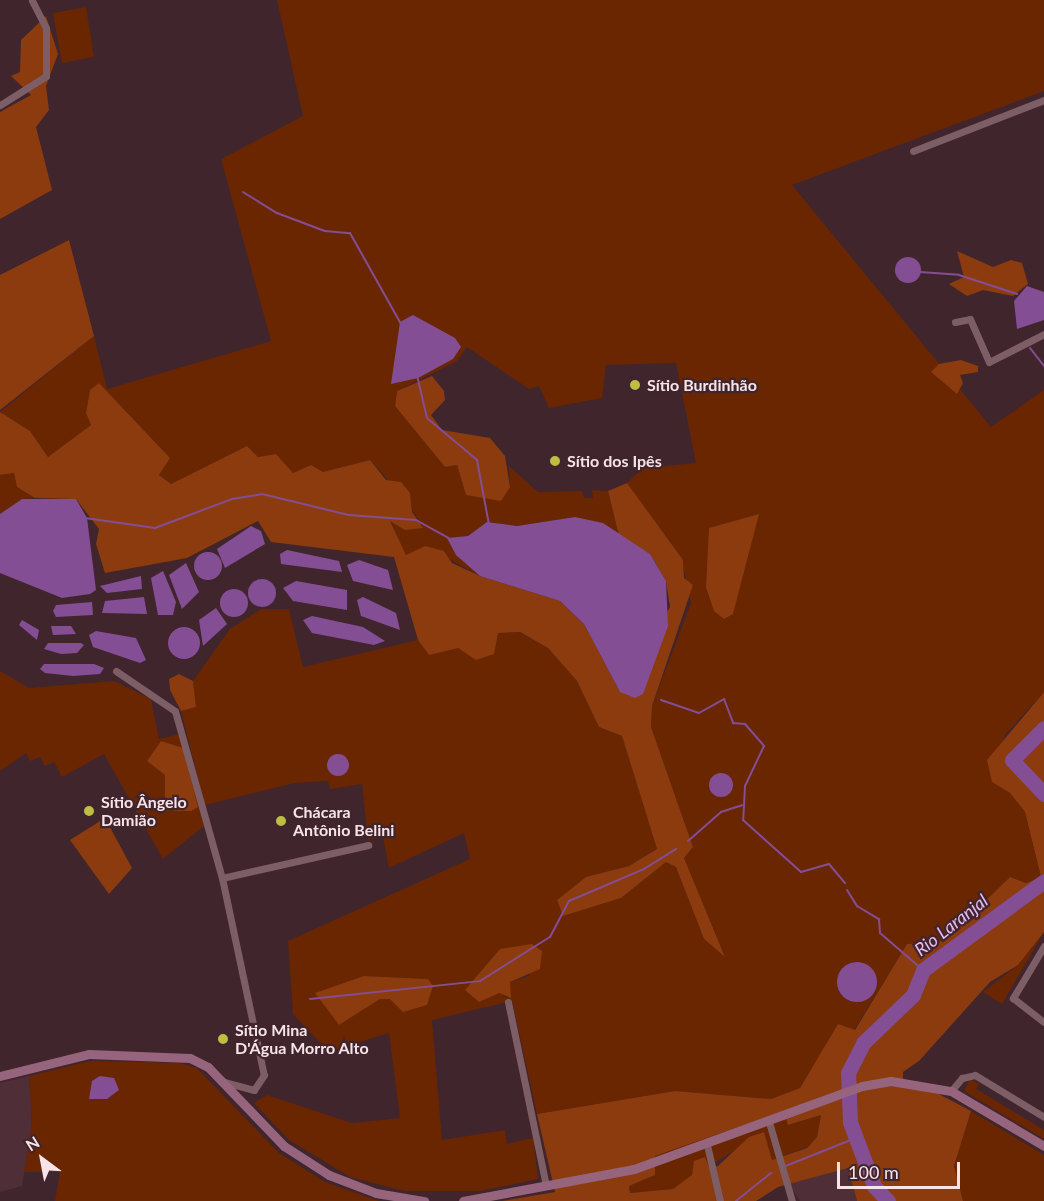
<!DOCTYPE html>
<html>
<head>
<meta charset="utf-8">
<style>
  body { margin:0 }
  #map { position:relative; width:1044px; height:1201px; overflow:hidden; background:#40252c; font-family:Lato,sans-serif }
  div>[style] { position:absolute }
  .built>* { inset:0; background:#4f2e38 }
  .green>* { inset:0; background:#692600 }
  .forest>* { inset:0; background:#8b3b0e }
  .water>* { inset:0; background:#844e94 }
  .round { border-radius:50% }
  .stream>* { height:2px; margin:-1px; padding:0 1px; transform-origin:1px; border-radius:1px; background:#844e94 }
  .river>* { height:15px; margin:-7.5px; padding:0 7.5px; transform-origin:7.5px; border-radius:7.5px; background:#844e94 }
  .minor>* { height:7px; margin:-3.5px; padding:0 3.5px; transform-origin:3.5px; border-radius:3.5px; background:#7e5e66 }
  .secondary>* { height:9px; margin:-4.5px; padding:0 4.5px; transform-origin:4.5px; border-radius:4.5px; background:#97647d }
  .dots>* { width:16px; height:16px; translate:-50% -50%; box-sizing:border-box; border:3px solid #40252c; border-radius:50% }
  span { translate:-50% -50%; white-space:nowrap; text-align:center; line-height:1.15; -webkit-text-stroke:4.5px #40252c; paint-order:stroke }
  .poi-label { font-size:16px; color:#f7e4e9; font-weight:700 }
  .left { translate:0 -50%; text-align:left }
  .water-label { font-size:18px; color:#e7bbf5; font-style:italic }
  .north { position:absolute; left:12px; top:1129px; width:60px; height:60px; -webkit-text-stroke:4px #40252c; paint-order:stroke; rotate:328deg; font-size:16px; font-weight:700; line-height:24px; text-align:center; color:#f7e4e9 }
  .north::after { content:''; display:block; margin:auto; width:21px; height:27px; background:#f7e4e9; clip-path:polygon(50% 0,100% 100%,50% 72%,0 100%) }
  .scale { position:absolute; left:837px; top:1162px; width:123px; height:27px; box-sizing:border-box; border:3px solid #f7e4e9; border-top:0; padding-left:8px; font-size:18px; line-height:21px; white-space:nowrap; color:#f7e4e9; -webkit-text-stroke:4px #40252c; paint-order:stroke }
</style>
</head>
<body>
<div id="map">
  <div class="built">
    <i style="clip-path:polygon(29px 1076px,32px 1124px,22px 1186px,0 1192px,0 1083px)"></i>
    <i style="clip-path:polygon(849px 1167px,857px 1201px,800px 1201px,789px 1184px)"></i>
  </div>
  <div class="green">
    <i style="clip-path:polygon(evenodd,277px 0,1044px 0,1044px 91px,792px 185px,991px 427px,1044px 390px,1044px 692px,1005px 735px,992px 782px,1010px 793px,1025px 812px,1041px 877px,1026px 883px,1010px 877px,944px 941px,907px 944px,854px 1030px,813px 1066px,800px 1088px,771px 1099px,675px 1091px,537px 1114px,512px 1001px,432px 1020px,442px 1140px,505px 1130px,507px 1144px,533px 1138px,538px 1179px,480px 1191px,405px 1191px,350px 1177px,289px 1140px,254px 1103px,267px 1095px,352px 1123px,400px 1118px,389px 1033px,329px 1052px,293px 1014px,288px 941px,470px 859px,464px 833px,389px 868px,383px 837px,368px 840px,362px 784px,330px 789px,328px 781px,295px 783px,205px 805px,181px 711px,196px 707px,193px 681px,230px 629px,261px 609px,289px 609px,303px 667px,418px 640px,429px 655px,497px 633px,519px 632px,548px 648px,577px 681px,599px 727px,622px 736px,657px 849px,629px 866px,586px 877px,557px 900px,563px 916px,621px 898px,666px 862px,676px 867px,704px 939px,725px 957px,684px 858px,693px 847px,651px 727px,652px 706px,691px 603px,684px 570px,627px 483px,643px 468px,696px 463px,676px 363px,606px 365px,602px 398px,549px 408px,539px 386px,529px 389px,467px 347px,457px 361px,397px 391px,395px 406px,445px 467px,457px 465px,466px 495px,510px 487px,509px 466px,538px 492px,582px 491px,584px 498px,593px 498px,592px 490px,608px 491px,619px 536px,575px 517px,517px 526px,487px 522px,468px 536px,448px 538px,480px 576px,425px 546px,406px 556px,390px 520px,422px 527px,408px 502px,370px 460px,323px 472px,311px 465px,293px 473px,276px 454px,258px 457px,247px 446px,171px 484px,159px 475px,170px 458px,99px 383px,90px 390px,86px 413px,91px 425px,48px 457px,30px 431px,0 412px,94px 336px,107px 389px,271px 341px,221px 159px,303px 116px,277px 0,532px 944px,529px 976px,510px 982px,508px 998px,499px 993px,532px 944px,277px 0,364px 976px,427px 979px,433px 986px,380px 999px,339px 1025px,325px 1006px,364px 976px)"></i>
    <i style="clip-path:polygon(86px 7px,94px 57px,62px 63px,53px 13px)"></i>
    <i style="clip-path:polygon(14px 473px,17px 487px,35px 498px,22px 499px,0 514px,0 475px)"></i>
    <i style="clip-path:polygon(0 671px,29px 688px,114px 681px,151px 699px,159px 739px,180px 734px,204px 826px,163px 859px,104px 754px,62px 777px,54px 762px,45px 766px,40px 757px,30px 761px,26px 753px,0 771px)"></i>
    <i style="clip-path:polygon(1044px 932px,1002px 1004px,983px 992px,1018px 965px)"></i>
    <i style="clip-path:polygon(90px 1061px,179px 1063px,197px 1068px,279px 1153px,325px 1182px,379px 1201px,55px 1201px,60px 1172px,24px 1172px,32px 1124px,29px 1076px)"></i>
    <i style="clip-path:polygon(970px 1079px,979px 1084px,976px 1089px,1044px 1130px,1044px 1139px,964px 1091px)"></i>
    <i style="clip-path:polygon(785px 1111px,789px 1125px,821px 1115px,817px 1137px,807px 1147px,772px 1160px,764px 1132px,673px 1189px,630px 1193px,629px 1186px,655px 1175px,654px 1156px)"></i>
    <i style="clip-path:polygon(971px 1111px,1044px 1155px,1044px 1201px,963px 1201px,954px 1166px)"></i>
  </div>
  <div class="forest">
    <i style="clip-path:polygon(46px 16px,58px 54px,46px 86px,49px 110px,36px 127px,52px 190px,0 219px,0 112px,31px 95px,11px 76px,20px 72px,21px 40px)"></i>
    <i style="clip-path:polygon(69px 240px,94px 336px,0 410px,0 275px)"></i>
    <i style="clip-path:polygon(957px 251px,993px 267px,1011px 260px,1022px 263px,1028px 284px,1013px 296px,983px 290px,967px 296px,949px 284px,964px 277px)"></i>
    <i style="clip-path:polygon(961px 360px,978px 366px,978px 372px,960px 375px,963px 383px,957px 394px,931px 372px,939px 364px)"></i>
    <i style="clip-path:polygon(432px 376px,444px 391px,445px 400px,431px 415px,442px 430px,490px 438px,505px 456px,510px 487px,501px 501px,466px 495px,457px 465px,445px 467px,395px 406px,397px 391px)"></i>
    <i style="clip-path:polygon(99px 383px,170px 458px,159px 475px,171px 484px,247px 446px,258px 457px,276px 454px,293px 473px,311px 465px,323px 472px,370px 460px,386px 480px,401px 482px,410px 493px,412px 512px,423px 528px,405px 530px,390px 521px,406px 555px,425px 546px,444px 551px,452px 563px,480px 576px,560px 601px,584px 624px,620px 692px,670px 607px,666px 581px,650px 554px,619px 536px,608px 491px,627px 483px,683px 560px,684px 578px,693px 585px,652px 706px,651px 727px,693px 847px,684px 858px,725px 957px,704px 939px,676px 867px,666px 862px,621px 898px,563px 916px,557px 900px,586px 877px,629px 866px,657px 849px,622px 736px,599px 727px,577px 681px,548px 648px,520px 632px,498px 633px,494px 654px,476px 660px,458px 648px,429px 655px,418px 640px,394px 557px,271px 542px,258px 521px,187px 558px,105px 573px,96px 544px,99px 529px,76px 499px,35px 498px,17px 487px,14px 473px,0 475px,0 412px,30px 431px,48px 457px,91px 425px,86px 413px,90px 390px)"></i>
    <i style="clip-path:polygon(759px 514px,733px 614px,724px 619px,714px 611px,706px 587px,709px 528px)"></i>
    <i style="clip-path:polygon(179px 674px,193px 681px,196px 707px,181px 711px,170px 690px,169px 679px)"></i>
    <i style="clip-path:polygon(evenodd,1044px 692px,1044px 932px,1018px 965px,990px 982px,919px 1061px,903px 1072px,903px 1086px,935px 1092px,971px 1111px,954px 1166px,963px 1201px,857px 1201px,848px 1168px,778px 1187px,756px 1201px,502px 1201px,555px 1192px,537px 1114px,675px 1091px,771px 1099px,800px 1088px,838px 1024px,855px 1030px,907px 944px,944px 941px,1010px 877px,1026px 883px,1041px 877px,1025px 812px,1010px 793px,992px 782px,987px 760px,1044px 692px,784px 1111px,788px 1125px,821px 1115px,817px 1137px,807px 1148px,772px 1160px,764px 1132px,749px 1137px,718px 1166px,709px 1167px,705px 1157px,694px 1161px,692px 1175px,673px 1189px,630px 1193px,629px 1186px,655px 1175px,655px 1156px,784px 1111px)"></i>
    <i style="clip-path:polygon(161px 741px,183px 748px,198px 807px,191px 811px,174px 811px,165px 798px,165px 775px,147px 761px)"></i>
    <i style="clip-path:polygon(105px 818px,132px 868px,109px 894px,70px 840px)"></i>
    <i style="clip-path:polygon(532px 944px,542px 951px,540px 969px,510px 982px,511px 998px,499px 993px,479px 1002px,465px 990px,500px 949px)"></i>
    <i style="clip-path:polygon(364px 976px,428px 979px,433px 986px,427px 1005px,403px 1012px,390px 999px,380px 999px,339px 1025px,315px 993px)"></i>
  </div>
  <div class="water">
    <i class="round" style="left:895px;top:257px;width:26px;height:26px"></i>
    <i style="clip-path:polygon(1027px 286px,1044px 292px,1044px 320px,1017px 329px,1014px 301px)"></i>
    <i style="clip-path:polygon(413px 315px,455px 338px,461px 347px,453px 359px,418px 378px,391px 384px,400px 322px)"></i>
    <i style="clip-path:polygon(22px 499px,76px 499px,87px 518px,96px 590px,90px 594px,62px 598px,0 573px,0 514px)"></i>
    <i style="clip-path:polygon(575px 517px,603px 523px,650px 554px,666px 581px,668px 626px,643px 694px,635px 698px,620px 692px,584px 624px,560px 601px,480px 576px,456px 555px,447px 538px,468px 536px,487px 522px,517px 526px)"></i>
    <i style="clip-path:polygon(251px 526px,261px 531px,265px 544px,225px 568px,217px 549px)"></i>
    <i style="clip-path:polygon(287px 550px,339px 561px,342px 572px,281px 564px,280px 554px)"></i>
    <i class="round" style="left:194px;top:552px;width:28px;height:28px"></i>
    <i style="clip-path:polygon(359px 560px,388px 570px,393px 590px,353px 581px,347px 565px)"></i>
    <i style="clip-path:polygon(186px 563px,199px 592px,182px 609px,169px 575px)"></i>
    <i style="clip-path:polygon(163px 571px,176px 602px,173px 615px,158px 615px,151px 578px)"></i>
    <i style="clip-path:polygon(141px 576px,142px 589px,107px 593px,100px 586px)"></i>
    <i class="round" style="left:248px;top:579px;width:28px;height:28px"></i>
    <i style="clip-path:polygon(296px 581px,347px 590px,347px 610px,293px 601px,283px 588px)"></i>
    <i class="round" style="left:220px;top:589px;width:28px;height:28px"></i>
    <i style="clip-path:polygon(144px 597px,147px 614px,102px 613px,105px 601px)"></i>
    <i style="clip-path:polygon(363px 597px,396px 613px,400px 630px,361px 616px,357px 600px)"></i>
    <i style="clip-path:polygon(92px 602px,93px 615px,56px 617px,53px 611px,56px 605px)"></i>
    <i style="clip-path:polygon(216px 608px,227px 624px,203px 646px,199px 620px)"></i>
    <i style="clip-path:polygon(312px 616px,363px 627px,385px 641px,374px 645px,312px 633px,303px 620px)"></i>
    <i style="clip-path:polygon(22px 620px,39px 630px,37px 640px,19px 625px)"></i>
    <i style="clip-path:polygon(51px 626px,71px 626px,76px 634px,53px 635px)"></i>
    <i class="round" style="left:168px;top:627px;width:32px;height:32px"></i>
    <i style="clip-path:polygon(96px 631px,136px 638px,146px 660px,140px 663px,93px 647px,89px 635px)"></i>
    <i style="clip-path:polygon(48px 643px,81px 643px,84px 645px,77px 653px,61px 654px,44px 649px)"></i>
    <i style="clip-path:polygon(44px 664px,94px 664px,104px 668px,100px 674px,73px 676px,45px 673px,40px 669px)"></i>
    <i class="round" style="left:327px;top:754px;width:22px;height:22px"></i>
    <i class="round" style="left:709px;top:773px;width:24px;height:24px"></i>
    <i class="round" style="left:837px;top:962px;width:40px;height:40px"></i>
    <i style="clip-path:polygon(100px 1076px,114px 1078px,119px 1090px,107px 1099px,89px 1099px,92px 1081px)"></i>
  </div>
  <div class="stream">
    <i style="left:243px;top:192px;width:40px;rotate:32deg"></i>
    <i style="left:277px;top:213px;width:51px;rotate:20.6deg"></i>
    <i style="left:325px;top:231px;width:25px;rotate:5deg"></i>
    <i style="left:350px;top:233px;width:104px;rotate:60.7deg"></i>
    <i style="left:920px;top:272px;width:39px;rotate:4deg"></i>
    <i style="left:959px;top:275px;width:61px;rotate:18.1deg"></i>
    <i style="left:1030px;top:348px;width:23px;rotate:52deg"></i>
    <i style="left:417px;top:375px;width:44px;rotate:76.9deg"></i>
    <i style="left:427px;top:418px;width:65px;rotate:40deg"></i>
    <i style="left:477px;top:460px;width:66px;rotate:79.5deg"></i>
    <i style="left:85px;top:518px;width:71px;rotate:8.1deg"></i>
    <i style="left:155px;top:528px;width:82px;rotate:-20.6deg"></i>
    <i style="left:232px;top:499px;width:30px;rotate:-9deg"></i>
    <i style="left:262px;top:494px;width:89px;rotate:13.6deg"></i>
    <i style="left:349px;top:515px;width:67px;rotate:4.3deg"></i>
    <i style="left:416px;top:520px;width:37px;rotate:29deg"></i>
    <i style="left:661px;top:700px;width:40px;rotate:18.9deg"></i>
    <i style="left:699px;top:713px;width:29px;rotate:-29deg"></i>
    <i style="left:724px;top:699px;width:26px;rotate:69deg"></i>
    <i style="left:733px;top:723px;width:12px;rotate:5deg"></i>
    <i style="left:745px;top:724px;width:29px;rotate:49deg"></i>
    <i style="left:764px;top:746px;width:44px;rotate:115.4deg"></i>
    <i style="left:745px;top:786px;width:34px;rotate:93deg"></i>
    <i style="left:743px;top:820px;width:78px;rotate:41.9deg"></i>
    <i style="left:801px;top:872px;width:29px;rotate:-16deg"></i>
    <i style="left:829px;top:864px;width:25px;rotate:50deg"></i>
    <i style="left:688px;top:841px;width:44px;rotate:-41.3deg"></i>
    <i style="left:721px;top:812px;width:22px;rotate:-18deg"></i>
    <i style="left:847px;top:890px;width:19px;rotate:58deg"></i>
    <i style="left:857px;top:906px;width:26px;rotate:31deg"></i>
    <i style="left:879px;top:919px;width:14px;rotate:86deg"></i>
    <i style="left:880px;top:933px;width:57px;rotate:40.7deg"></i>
    <i style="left:310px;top:999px;width:171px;rotate:-6deg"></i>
    <i style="left:480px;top:981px;width:83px;rotate:-32.2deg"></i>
    <i style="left:550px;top:937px;width:41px;rotate:-62.2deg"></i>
    <i style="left:569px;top:901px;width:82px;rotate:-23.1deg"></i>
    <i style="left:644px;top:869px;width:38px;rotate:-32deg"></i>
    <i style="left:783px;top:1167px;width:79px;rotate:-21.7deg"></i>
    <i style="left:736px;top:1201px;width:45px;rotate:-38.7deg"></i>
  </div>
  <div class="river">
    <i style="left:1044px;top:728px;width:45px;rotate:135deg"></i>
    <i style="left:1012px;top:760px;width:47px;rotate:46.7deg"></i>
    <i style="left:888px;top:1201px;width:21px;rotate:-133deg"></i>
    <i style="left:874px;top:1186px;width:68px;rotate:-110.6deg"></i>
    <i style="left:850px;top:1122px;width:49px;rotate:-92.3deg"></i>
    <i style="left:848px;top:1073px;width:34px;rotate:-63deg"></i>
    <i style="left:863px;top:1043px;width:69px;rotate:-43.8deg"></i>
    <i style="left:913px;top:995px;width:27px;rotate:-68deg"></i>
    <i style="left:923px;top:970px;width:150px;rotate:-36.3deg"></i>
  </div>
  <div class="minor">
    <i style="left:0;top:105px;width:54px;rotate:-32.2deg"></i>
    <i style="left:46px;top:76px;width:48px;rotate:-90deg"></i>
    <i style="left:46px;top:28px;width:31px;rotate:-117deg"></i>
    <i style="left:913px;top:151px;width:141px;rotate:-21.3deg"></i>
    <i style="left:955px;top:322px;width:15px;rotate:-11deg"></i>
    <i style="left:970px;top:319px;width:47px;rotate:66.2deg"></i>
    <i style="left:989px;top:362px;width:62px;rotate:-27deg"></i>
    <i style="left:116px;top:671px;width:71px;rotate:34.1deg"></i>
    <i style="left:175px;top:711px;width:173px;rotate:74.3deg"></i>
    <i style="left:222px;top:878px;width:201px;rotate:78deg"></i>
    <i style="left:264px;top:1075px;width:18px;rotate:124deg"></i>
    <i style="left:254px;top:1090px;width:31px;rotate:-165deg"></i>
    <i style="left:222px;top:878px;width:150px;rotate:-12.7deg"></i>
    <i style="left:1044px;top:946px;width:61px;rotate:120.8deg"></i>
    <i style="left:1013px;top:998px;width:39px;rotate:38deg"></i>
    <i style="left:508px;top:1002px;width:188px;rotate:78.3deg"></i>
    <i style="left:951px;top:1091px;width:17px;rotate:-50deg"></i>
    <i style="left:962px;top:1078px;width:13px;rotate:-13deg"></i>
    <i style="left:975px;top:1075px;width:81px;rotate:31.3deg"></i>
    <i style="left:769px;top:1122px;width:82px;rotate:73.8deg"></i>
    <i style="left:707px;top:1145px;width:57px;rotate:76.9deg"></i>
  </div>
  <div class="secondary">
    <i style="left:0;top:1076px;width:92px;rotate:-13.9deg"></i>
    <i style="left:89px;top:1054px;width:101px;rotate:2.3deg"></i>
    <i style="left:190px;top:1058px;width:20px;rotate:27deg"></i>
    <i style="left:208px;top:1067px;width:110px;rotate:46.1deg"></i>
    <i style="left:284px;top:1146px;width:54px;rotate:32.8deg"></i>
    <i style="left:329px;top:1175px;width:50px;rotate:21deg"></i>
    <i style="left:376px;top:1193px;width:49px;rotate:9.5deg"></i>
    <i style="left:463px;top:1201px;width:174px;rotate:-10.6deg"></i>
    <i style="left:634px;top:1169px;width:243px;rotate:-20deg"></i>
    <i style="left:862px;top:1086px;width:29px;rotate:-10deg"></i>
    <i style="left:891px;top:1081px;width:61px;rotate:9.5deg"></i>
    <i style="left:951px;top:1091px;width:108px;rotate:30.6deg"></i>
  </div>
  <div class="dots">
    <i style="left:635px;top:385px;background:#bebe42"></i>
    <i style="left:555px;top:461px;background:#bebe42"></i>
    <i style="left:89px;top:811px;background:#bebe42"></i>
    <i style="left:281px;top:821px;background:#bebe42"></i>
    <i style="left:223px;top:1039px;background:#bebe42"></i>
  </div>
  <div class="poi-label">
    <span class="left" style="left:647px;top:385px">Sítio Burdinhão</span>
    <span class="left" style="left:567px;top:461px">Sítio dos Ipês</span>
    <span class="left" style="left:101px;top:811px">Sítio Ângelo<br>Damião</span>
    <span class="left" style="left:293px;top:821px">Chácara<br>Antônio Belini</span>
    <span class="left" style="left:235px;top:1039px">Sítio Mina<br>D'Água Morro Alto</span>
  </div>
  <div class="water-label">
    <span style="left:951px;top:925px;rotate:-38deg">Rio Laranjal</span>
  </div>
  <div class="north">N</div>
  <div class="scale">100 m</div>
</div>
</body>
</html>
